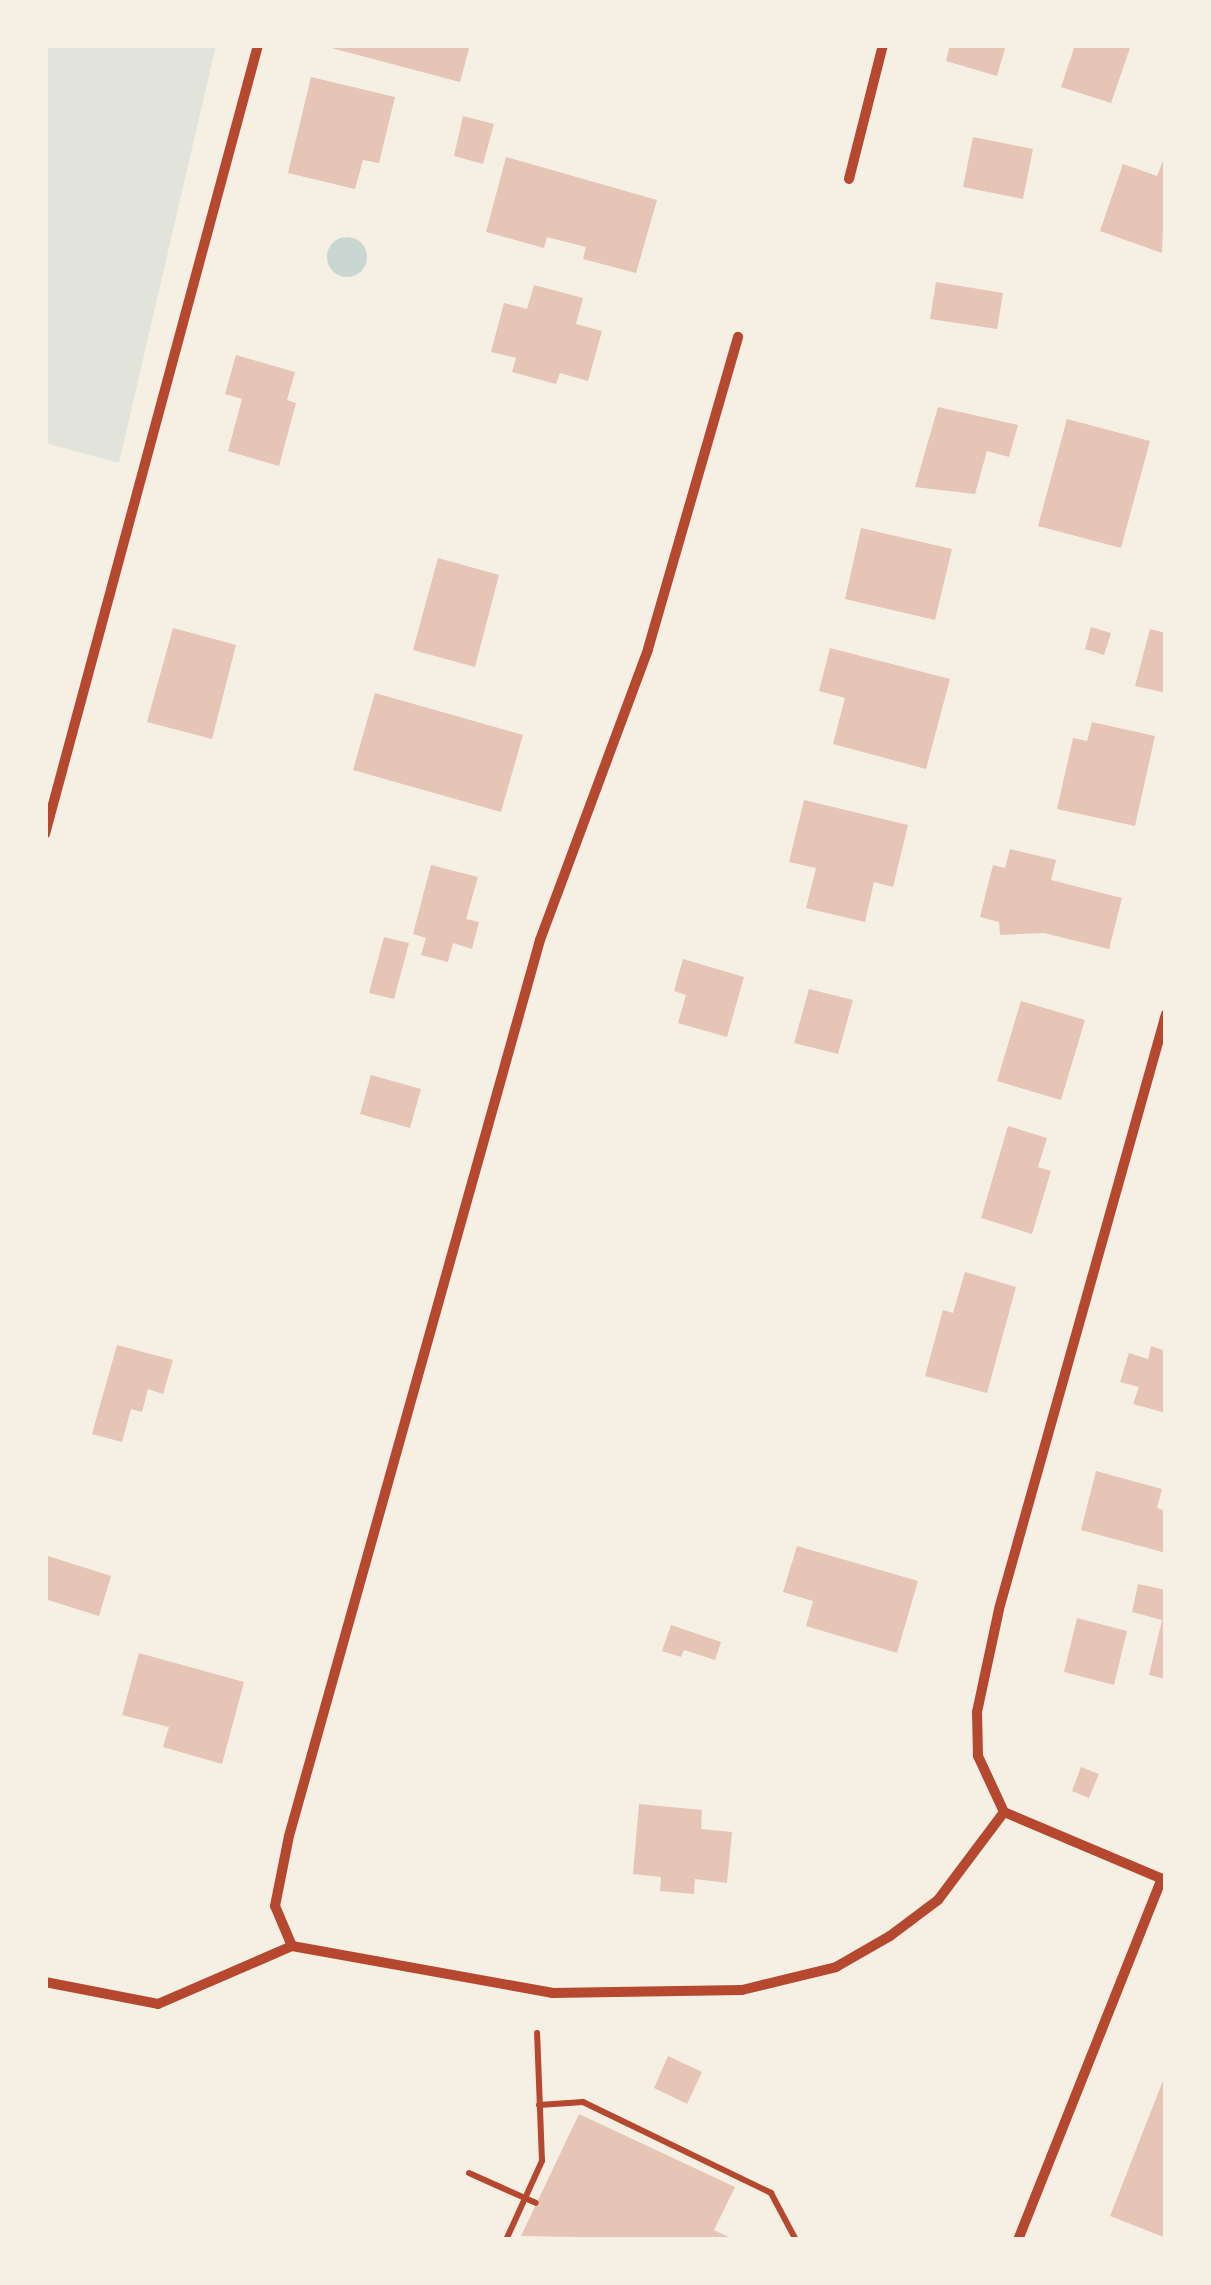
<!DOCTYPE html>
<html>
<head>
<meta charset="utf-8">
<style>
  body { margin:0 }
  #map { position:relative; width:1211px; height:2285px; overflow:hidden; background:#f6efe4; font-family:Cabin,sans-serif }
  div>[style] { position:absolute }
  .green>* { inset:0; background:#e2e4dc }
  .water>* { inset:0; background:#c9d6d2 }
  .round { border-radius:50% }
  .building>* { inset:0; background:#e6c5b7 }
  .path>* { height:6px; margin:-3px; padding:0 3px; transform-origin:3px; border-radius:3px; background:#b5482f }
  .minor>* { height:10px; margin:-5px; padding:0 5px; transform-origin:5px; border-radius:5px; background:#b5482f }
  span { translate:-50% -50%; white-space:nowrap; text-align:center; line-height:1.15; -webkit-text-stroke:8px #f6efe4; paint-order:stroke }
  .frame { position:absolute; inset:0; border:48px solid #f6efe4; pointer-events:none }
</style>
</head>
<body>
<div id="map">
  <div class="green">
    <i style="clip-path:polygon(45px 45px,216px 45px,119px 463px,45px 443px)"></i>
  </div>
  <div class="water">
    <i class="round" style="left:327px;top:237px;width:40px;height:40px"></i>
  </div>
  <div class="building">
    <i style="clip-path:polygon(320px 45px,470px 45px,460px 82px)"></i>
    <i style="clip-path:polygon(950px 45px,1006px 45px,997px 76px,946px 61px)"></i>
    <i style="clip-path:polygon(1075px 45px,1131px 45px,1111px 103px,1061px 87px)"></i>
    <i style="clip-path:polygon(311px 77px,395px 97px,379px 163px,363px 160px,355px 189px,288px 173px)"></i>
    <i style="clip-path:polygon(463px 116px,494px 124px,483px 164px,454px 156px)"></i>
    <i style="clip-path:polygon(973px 137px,1033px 149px,1023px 199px,963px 187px)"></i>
    <i style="clip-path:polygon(1166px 153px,1162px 253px,1100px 231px,1123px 164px,1157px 176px)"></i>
    <i style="clip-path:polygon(506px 157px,657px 200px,636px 273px,583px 259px,586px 247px,547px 237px,544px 248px,486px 232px)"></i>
    <i style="clip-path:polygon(936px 282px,1003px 293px,997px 329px,930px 319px)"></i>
    <i style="clip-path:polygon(534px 285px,583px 298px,576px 324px,602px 331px,588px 381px,560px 373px,556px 384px,512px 372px,516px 358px,491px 352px,504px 303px,527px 309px)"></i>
    <i style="clip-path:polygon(236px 355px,295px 372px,287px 400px,296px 403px,279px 466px,228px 451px,242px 399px,225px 394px)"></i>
    <i style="clip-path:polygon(938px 407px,1018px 425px,1009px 457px,987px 451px,975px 494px,915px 487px)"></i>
    <i style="clip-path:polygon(1067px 419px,1150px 441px,1121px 548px,1038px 526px)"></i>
    <i style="clip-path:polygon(861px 528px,952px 549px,935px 620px,845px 599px)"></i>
    <i style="clip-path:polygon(438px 558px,499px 575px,475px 667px,413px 650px)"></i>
    <i style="clip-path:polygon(1091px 627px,1111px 633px,1104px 655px,1085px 649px)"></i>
    <i style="clip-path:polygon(173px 628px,236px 645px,212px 739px,147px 722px)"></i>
    <i style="clip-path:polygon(1150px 629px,1166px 633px,1166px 693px,1135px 686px)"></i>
    <i style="clip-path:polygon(830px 648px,950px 679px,926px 769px,833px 744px,845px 698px,819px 691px)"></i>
    <i style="clip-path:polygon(375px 693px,523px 735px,501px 812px,353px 770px)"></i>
    <i style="clip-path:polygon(1092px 722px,1155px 736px,1135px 826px,1057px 809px,1073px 738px,1087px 741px)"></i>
    <i style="clip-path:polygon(804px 800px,908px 825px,893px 887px,874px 882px,865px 922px,806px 908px,816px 868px,789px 862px)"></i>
    <i style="clip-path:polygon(1010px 849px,1056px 860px,1051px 880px,1122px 898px,1109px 949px,1044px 933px,1000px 935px,999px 922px,980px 917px,993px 865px,1005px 868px)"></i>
    <i style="clip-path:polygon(431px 865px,478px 877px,466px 919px,479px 922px,472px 949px,453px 943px,448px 962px,421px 955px,426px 938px,413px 934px)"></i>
    <i style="clip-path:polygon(384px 937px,409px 943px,394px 999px,369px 993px)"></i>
    <i style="clip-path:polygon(683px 959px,744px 977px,727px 1037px,678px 1023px,686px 995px,674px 991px)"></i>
    <i style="clip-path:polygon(809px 989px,853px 1000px,838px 1054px,794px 1043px)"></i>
    <i style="clip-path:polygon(1021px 1001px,1085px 1020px,1061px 1100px,997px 1081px)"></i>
    <i style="clip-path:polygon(371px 1075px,421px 1089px,410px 1128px,360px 1114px)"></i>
    <i style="clip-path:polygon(1008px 1126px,1047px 1138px,1038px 1167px,1051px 1171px,1032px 1234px,981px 1218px)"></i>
    <i style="clip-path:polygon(965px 1272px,1016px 1287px,987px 1393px,925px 1376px,943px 1310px,953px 1313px)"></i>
    <i style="clip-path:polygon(117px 1345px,173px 1360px,163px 1394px,148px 1389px,142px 1412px,131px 1409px,122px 1442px,92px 1434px)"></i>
    <i style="clip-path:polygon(1151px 1346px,1166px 1351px,1166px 1413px,1133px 1404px,1139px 1387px,1120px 1382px,1129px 1353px,1148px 1359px)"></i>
    <i style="clip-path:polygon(1096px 1471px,1162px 1489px,1157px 1508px,1166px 1511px,1166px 1553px,1081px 1530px)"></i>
    <i style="clip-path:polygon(797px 1546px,918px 1581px,897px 1653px,806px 1626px,813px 1601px,783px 1592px)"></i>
    <i style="clip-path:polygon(48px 1556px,111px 1576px,99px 1616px,45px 1599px)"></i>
    <i style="clip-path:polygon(1138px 1584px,1166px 1590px,1166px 1679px,1149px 1675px,1162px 1620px,1132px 1612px)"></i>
    <i style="clip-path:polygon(1077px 1618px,1127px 1631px,1114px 1685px,1064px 1672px)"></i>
    <i style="clip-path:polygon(671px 1625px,721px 1642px,715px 1660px,684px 1650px,681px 1657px,662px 1651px)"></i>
    <i style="clip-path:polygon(139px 1653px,244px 1682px,222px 1764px,163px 1747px,169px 1727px,122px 1715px)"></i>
    <i style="clip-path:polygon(1081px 1767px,1099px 1774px,1089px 1798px,1072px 1791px)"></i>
    <i style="clip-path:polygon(639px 1804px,702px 1810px,701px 1829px,732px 1832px,727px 1883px,695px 1879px,694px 1894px,660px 1891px,661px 1877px,633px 1874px)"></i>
    <i style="clip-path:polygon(668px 2056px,702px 2072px,687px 2104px,654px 2088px)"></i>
    <i style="clip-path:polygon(1166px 2073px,1166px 2238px,1110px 2216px)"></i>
    <i style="clip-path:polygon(579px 2114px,735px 2187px,714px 2230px,735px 2240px,521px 2236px)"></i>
  </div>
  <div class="path">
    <i style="left:539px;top:2105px;width:44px;rotate:-3.9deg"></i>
    <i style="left:583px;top:2102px;width:209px;rotate:25.8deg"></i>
    <i style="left:771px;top:2193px;width:53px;rotate:62deg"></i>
    <i style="left:469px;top:2173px;width:73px;rotate:24.1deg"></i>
    <i style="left:506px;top:2240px;width:87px;rotate:-65.5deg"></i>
    <i style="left:542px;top:2161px;width:128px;rotate:-92.2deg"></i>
  </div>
  <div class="minor">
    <i style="left:849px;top:179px;width:138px;rotate:-75.8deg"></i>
    <i style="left:45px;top:834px;width:817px;rotate:-74.89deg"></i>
    <i style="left:1004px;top:1812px;width:62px;rotate:-114.9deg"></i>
    <i style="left:978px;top:1756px;width:44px;rotate:-91.3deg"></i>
    <i style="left:977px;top:1712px;width:105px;rotate:-77.9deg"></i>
    <i style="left:999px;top:1609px;width:618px;rotate:-74.32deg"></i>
    <i style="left:1004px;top:1812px;width:175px;rotate:22.9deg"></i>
    <i style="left:292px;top:1946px;width:43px;rotate:-113deg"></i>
    <i style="left:275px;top:1906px;width:71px;rotate:-78.7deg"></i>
    <i style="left:289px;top:1836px;width:930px;rotate:-74.35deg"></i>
    <i style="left:540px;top:940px;width:310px;rotate:-69.6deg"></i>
    <i style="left:648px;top:649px;width:325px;rotate:-73.9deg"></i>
    <i style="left:45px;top:1982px;width:115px;rotate:11deg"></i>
    <i style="left:158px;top:2004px;width:146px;rotate:-23.4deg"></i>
    <i style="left:292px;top:1946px;width:264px;rotate:10.2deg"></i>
    <i style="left:552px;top:1993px;width:190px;rotate:-0.9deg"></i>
    <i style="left:742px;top:1990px;width:97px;rotate:-13.7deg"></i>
    <i style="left:836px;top:1967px;width:62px;rotate:-29.9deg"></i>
    <i style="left:890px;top:1936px;width:60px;rotate:-36.9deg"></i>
    <i style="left:938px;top:1900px;width:110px;rotate:-53.1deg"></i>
    <i style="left:1018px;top:2240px;width:389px;rotate:-68.3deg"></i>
  </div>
  <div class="frame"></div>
</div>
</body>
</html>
